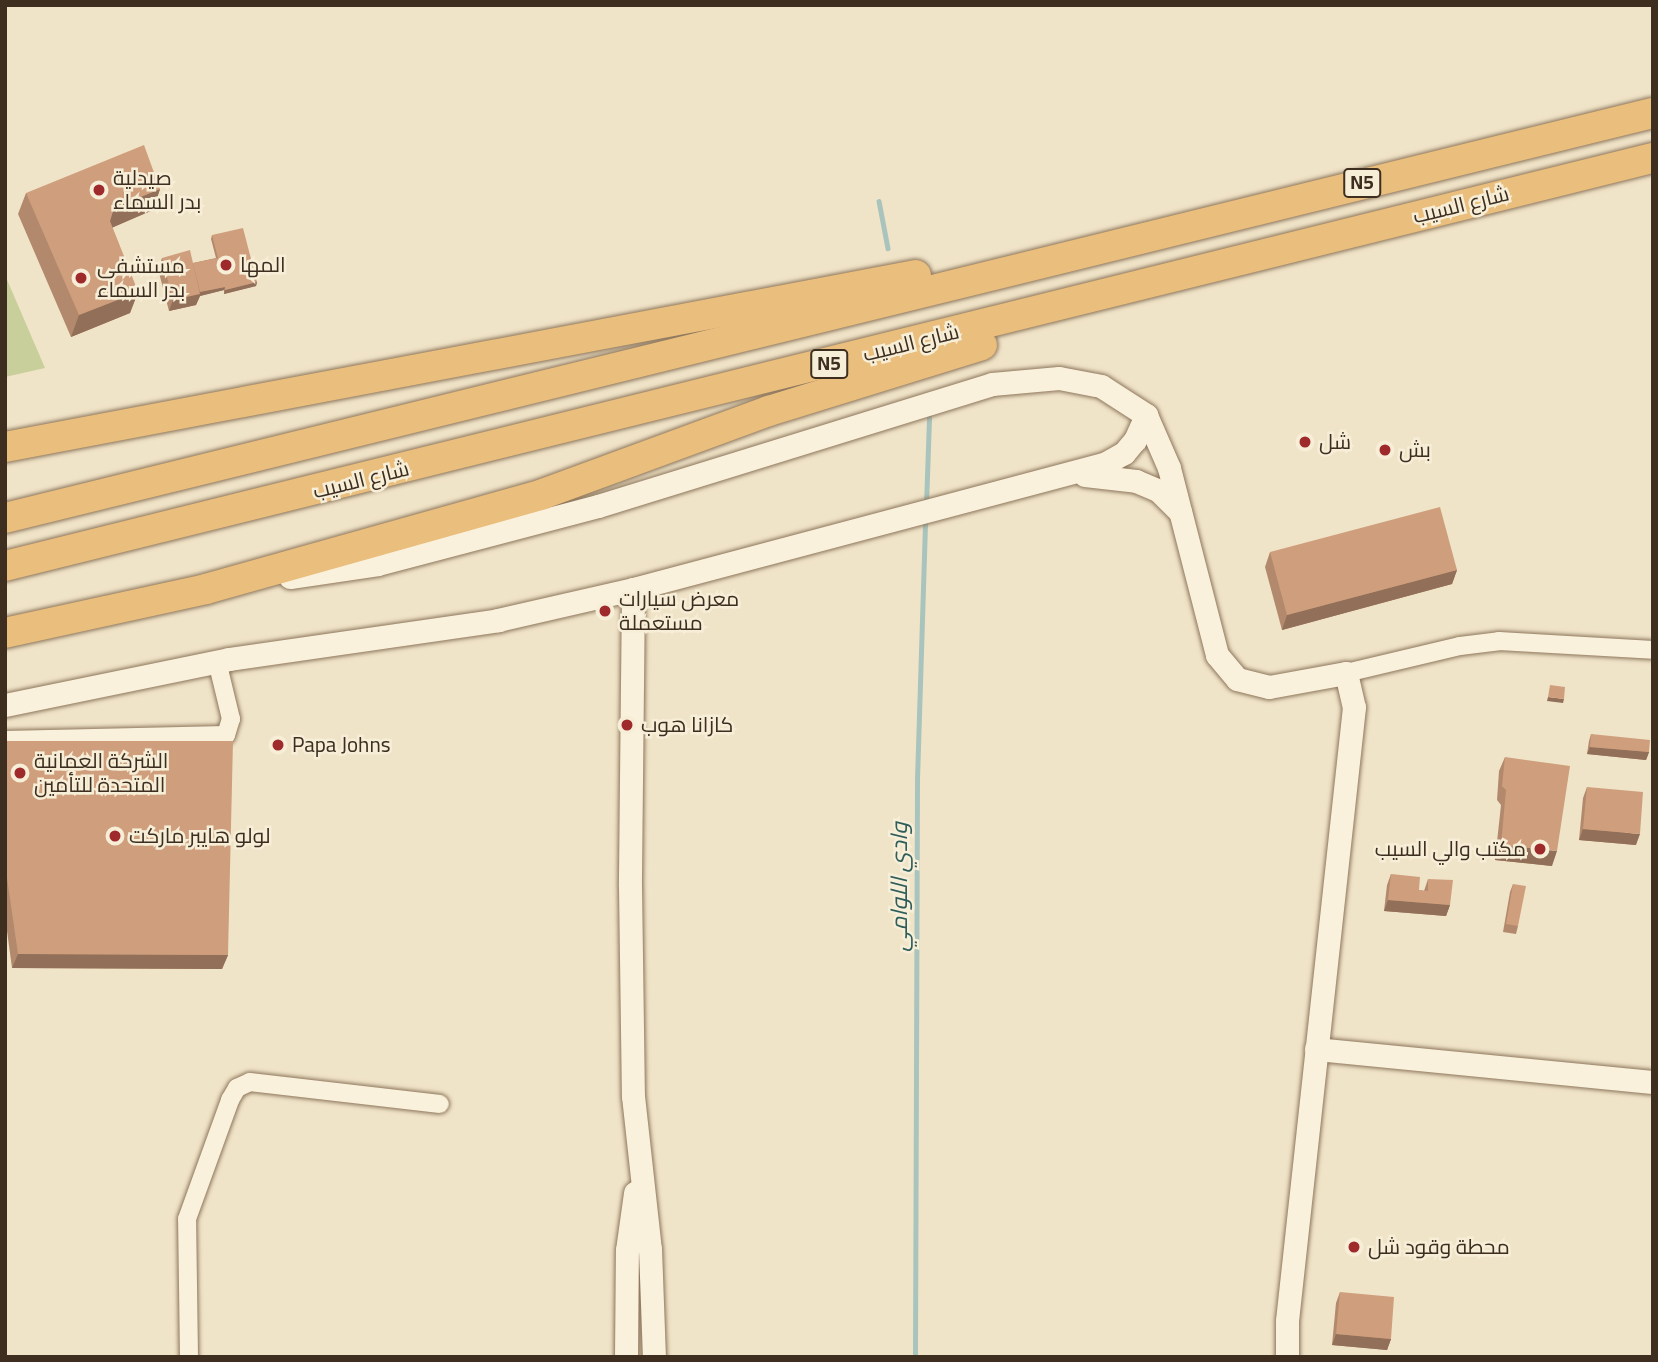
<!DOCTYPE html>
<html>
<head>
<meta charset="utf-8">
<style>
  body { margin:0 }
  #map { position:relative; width:1658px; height:1362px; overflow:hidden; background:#f0e4c8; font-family:Georgia,Cairo,serif }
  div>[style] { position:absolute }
  .green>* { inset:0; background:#c9cf9b }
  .stream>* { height:4.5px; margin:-2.25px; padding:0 2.25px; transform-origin:2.25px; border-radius:2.25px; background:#a9c4bc }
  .roads { filter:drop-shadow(0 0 2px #8d765c) drop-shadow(0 0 2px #8d765c) }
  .minor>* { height:18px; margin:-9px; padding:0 9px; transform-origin:9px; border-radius:9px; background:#faf1dc }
  .tertiary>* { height:23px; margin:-11.5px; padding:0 11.5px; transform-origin:11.5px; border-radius:11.5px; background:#faf1dc }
  .trunk>* { height:30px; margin:-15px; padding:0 15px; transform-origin:15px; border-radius:15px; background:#eabe7c }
  .wall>* { inset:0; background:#b2896c }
  .shaded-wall>* { inset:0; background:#916f58 }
  .building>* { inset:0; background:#cf9f7d }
  .dots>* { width:19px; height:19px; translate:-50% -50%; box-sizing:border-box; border:4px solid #f7eed8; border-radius:50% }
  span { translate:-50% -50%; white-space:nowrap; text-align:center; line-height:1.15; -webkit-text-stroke:5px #f7eed8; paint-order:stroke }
  .shield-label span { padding:2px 5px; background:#f7eed8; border:2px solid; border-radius:5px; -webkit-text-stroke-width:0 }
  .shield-label { font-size:19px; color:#3d2e20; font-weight:700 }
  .poi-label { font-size:21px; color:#3d2e20 }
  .left { translate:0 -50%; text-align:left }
  .right { translate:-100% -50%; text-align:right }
  .street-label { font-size:21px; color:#3d2e20 }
  .water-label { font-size:23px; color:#2f5d5a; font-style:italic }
  .frame { position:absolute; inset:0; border:7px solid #3d2e20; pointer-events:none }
</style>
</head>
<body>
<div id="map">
  <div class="green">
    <i style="clip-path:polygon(5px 275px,45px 368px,5px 377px)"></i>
  </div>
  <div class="stream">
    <i style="left:879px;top:201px;width:48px;rotate:79.2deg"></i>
    <i style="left:926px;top:505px;width:87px;rotate:-88deg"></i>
    <i style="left:915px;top:1357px;width:578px;rotate:-89.8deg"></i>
    <i style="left:917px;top:779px;width:258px;rotate:-88.2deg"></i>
  </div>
  <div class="roads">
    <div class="minor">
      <i style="left:1346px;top:673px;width:117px;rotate:-13.3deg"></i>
      <i style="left:1460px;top:646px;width:39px;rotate:-7deg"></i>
      <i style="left:1499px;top:641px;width:154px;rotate:3.3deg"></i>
      <i style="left:5px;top:740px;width:221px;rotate:-1.3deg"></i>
      <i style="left:226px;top:735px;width:17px;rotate:-73deg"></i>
      <i style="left:231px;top:719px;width:60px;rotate:-103.6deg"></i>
      <i style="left:189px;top:1357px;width:138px;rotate:-90.8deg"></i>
      <i style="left:187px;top:1219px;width:127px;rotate:-70.1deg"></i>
      <i style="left:230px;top:1100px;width:14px;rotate:-60deg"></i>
      <i style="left:237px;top:1088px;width:14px;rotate:-25deg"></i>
      <i style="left:250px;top:1082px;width:191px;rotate:6.6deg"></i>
    </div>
    <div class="tertiary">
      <i style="left:1085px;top:475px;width:51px;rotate:6.7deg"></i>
      <i style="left:1136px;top:481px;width:25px;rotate:23deg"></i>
      <i style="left:1159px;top:491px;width:30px;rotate:45deg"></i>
      <i style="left:290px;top:577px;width:89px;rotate:-8.4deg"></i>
      <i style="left:378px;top:564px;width:228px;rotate:-14.8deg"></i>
      <i style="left:598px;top:506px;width:412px;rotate:-17.2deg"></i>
      <i style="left:992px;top:384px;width:67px;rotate:-5.1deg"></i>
      <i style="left:1059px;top:378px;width:43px;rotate:10.8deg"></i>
      <i style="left:1101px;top:386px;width:54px;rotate:32.8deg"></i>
      <i style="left:1146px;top:415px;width:58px;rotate:66.5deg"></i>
      <i style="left:1169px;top:468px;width:193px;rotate:75.6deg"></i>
      <i style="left:1217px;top:655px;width:31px;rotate:50deg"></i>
      <i style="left:1237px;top:679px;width:33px;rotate:14deg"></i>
      <i style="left:1269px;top:687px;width:78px;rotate:-10.3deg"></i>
      <i style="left:1346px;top:673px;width:35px;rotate:77deg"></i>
      <i style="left:1354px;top:707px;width:618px;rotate:96.23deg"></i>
      <i style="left:1287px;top:1321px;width:36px;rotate:90deg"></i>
      <i style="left:633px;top:589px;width:297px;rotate:90.6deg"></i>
      <i style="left:630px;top:886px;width:210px;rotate:89.2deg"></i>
      <i style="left:633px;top:1096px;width:154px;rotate:83.7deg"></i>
      <i style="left:650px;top:1249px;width:108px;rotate:87.9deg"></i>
      <i style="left:5px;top:705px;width:229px;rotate:-11.6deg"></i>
      <i style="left:229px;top:659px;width:272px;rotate:-8.2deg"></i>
      <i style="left:498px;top:620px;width:139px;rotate:-12.9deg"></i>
      <i style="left:633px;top:589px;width:487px;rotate:-14.9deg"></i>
      <i style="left:1104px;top:464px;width:23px;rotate:-29deg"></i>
      <i style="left:1124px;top:453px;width:17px;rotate:-50deg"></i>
      <i style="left:1135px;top:440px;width:27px;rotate:-66deg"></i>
      <i style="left:1316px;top:1049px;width:339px;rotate:5.6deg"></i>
      <i style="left:626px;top:1357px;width:107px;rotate:-89.5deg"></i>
      <i style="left:627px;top:1250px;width:58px;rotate:-82deg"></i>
    </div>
    <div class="trunk">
      <i style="left:5px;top:447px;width:927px;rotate:-10.69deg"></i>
      <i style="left:5px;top:518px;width:1697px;rotate:-13.81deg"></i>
      <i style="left:5px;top:566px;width:1698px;rotate:-13.91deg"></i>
      <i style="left:5px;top:633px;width:206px;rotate:-12.3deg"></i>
      <i style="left:206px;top:589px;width:350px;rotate:-15.7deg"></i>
      <i style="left:543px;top:494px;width:241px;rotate:-20.2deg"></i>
      <i style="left:769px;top:411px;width:223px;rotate:-17.2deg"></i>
    </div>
  </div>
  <div class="wall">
    <i style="clip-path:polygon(160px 189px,153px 210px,112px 227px,138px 292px,130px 313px,71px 337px,18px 214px,26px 193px)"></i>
    <i style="clip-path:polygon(212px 235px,257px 282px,256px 286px,224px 294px,224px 290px,200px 296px,196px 305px,169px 311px,158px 269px,162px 258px,193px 263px,216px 258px,211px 239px)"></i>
    <i style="clip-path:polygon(1270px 552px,1457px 570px,1452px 584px,1282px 630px,1265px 567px)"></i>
    <i style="clip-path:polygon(1591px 734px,1649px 752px,1646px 760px,1587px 754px,1589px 741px)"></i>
    <i style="clip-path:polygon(5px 741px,228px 955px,222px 969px,12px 968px,5px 916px)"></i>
    <i style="clip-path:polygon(1505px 757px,1552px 866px,1495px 860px,1501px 805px,1497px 800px,1499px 771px)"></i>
    <i style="clip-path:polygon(1587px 787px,1636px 845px,1579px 840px,1583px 798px)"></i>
    <i style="clip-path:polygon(1391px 874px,1419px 890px,1424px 891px,1428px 879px,1450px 905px,1446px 916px,1384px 911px,1387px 885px)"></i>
    <i style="clip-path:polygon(1513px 884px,1518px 926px,1516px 934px,1503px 932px,1510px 892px)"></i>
    <i style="clip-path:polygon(1340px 1292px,1391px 1339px,1387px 1350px,1332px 1345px,1336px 1303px)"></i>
  </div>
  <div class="shaded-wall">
    <i style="clip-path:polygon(160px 189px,153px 210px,107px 230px,114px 208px)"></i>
    <i style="clip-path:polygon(257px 282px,256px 286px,224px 294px,225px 290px)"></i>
    <i style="clip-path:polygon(225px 287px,224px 290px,200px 296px,196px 305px,169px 311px,173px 300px,194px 293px)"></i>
    <i style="clip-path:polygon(138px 292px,130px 313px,71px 337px,79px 315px)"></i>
    <i style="clip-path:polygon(1457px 570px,1452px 584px,1282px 630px,1287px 615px)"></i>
    <i style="clip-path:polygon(1548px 697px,1564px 699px,1563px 703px,1547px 701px)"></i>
    <i style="clip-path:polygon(1590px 747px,1649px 752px,1646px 760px,1587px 754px)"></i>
    <i style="clip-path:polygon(1583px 829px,1640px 834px,1636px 845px,1579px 840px)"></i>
    <i style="clip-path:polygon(1501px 845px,1557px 851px,1552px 866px,1495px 860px)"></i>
    <i style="clip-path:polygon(1388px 900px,1450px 905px,1446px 916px,1384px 911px)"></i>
    <i style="clip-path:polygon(18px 954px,228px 955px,222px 969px,12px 968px)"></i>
    <i style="clip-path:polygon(1336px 1334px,1391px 1339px,1387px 1350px,1332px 1345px)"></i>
  </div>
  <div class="building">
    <i style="clip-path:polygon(144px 145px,160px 189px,114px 208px,110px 221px,138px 292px,79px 315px,26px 193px)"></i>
    <i style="clip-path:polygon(243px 228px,257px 282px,225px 290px,225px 287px,200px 292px,193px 263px,218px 258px,212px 235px)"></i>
    <i style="clip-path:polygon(190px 250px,200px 294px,173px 300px,162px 258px)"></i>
    <i style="clip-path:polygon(1440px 507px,1457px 570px,1287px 615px,1270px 552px)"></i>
    <i style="clip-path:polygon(1550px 685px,1565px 687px,1564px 699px,1548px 697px)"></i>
    <i style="clip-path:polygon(1591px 734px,1650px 740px,1649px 752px,1590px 747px)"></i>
    <i style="clip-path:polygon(5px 741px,233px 741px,228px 955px,18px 954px,5px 864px)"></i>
    <i style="clip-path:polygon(1505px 757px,1570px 766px,1557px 851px,1501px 845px,1506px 790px,1502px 786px)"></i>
    <i style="clip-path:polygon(1587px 787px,1643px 792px,1640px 834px,1583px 829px)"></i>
    <i style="clip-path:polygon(1391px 874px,1420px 877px,1419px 890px,1428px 891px,1428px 879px,1453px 880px,1450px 905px,1388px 900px)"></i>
    <i style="clip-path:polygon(1513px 884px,1526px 886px,1518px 926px,1506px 924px)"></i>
    <i style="clip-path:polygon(1340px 1292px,1394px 1297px,1391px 1339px,1336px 1334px)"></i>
  </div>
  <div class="dots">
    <i style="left:99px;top:190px;background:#9e2a2b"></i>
    <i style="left:226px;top:265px;background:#9e2a2b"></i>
    <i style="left:81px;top:278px;background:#9e2a2b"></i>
    <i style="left:1305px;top:442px;background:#9e2a2b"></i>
    <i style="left:1385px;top:450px;background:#9e2a2b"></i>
    <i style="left:605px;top:611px;background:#9e2a2b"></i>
    <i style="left:627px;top:725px;background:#9e2a2b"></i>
    <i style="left:278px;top:745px;background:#9e2a2b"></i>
    <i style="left:20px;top:773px;background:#9e2a2b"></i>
    <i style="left:115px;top:836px;background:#9e2a2b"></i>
    <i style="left:1540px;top:849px;background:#9e2a2b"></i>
    <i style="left:1354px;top:1247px;background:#9e2a2b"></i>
  </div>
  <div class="shield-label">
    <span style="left:1362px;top:183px">N5</span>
    <span style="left:829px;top:364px">N5</span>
  </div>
  <div class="poi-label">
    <span class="left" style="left:113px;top:190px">صيدلية<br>بدر السماء</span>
    <span class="left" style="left:240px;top:265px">المها</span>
    <span class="left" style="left:97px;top:278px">مستشفى<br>بدر السماء</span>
    <span class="left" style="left:1319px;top:442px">شل</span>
    <span class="left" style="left:1399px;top:450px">بش</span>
    <span class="left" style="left:619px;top:611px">معرض سيارات<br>مستعملة</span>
    <span class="left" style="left:641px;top:725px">كازانا هوب</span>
    <span class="left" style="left:292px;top:745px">Papa Johns</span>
    <span class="left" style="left:34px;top:773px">الشركة العمانية<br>المتحدة للتأمين</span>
    <span class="left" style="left:129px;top:836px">لولو هايبر ماركت</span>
    <span class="right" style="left:1526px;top:849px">مكتب والي السيب</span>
    <span class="left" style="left:1368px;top:1247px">محطة وقود شل</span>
  </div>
  <div class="street-label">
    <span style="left:1461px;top:205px;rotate:-14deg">شارع السيب</span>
    <span style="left:911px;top:343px;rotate:-14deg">شارع السيب</span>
    <span style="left:361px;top:480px;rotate:-14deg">شارع السيب</span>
  </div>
  <div class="water-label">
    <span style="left:899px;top:887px;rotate:-90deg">وادي اللوامي</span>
  </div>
  <div class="frame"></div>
</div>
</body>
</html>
